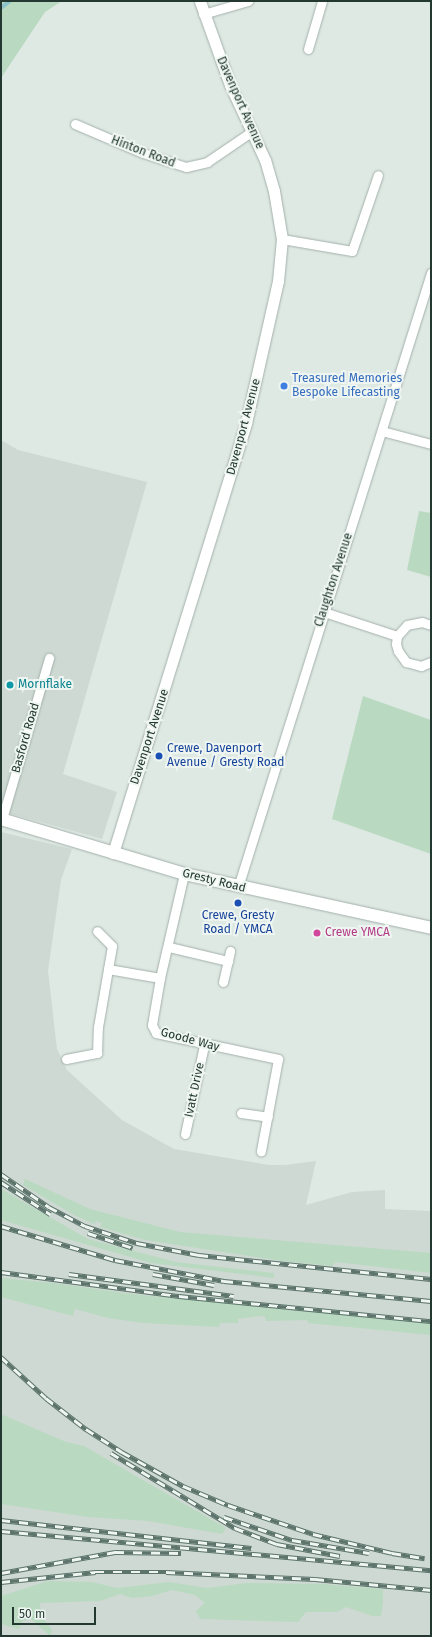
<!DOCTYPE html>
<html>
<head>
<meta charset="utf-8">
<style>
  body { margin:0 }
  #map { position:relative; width:432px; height:1637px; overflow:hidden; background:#dfe9e4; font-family:"Fira Sans",sans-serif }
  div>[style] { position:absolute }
  .built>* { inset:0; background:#ced9d3 }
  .green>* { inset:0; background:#bad9c1 }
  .stream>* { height:3.5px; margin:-1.75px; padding:0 1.75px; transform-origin:1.75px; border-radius:1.75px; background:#8bc3ca }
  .roads { filter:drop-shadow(0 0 1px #a3b0ab) drop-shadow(0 0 1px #a3b0ab) }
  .minor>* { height:9px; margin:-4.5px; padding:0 4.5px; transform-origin:4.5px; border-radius:4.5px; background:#fff }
  .tertiary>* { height:11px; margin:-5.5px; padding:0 5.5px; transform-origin:5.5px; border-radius:5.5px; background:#fff }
  .secondary>* { height:12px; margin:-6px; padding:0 6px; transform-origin:6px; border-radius:6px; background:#fff }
  .rail>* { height:4.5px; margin-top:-2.25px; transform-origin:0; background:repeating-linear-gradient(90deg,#eff6f2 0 9px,#5c746c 0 18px); box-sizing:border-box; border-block:1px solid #5c746c }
  .dots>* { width:11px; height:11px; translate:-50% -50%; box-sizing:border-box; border:2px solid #eff6f2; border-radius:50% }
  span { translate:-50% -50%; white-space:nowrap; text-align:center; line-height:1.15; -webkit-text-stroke:4px #eff6f2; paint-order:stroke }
  .street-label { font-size:12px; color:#223831 }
  .shop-label { font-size:12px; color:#366cbe }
  .left { translate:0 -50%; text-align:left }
  .culture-label { font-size:12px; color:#0d838f }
  .transit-label { font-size:12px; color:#164399 }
  .hotel-label { font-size:12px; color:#b23c85 }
  .frame { position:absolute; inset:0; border:2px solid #223831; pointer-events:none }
  .scale { position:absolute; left:12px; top:1607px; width:84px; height:18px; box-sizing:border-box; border:2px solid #223831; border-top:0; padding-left:5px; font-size:12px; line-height:14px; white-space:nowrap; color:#223831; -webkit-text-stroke:3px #eff6f2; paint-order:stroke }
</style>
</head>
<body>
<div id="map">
  <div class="built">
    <i style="clip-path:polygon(1px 440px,18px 450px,147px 482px,63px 774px,117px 792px,102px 839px,1px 811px)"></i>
    <i style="clip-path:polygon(1px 832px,72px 849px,61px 880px,48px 971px,57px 1049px,67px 1070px,122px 1120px,174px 1149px,269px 1165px,285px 1165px,316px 1161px,306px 1205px,352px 1192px,385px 1190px,385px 1209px,431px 1211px,431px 1636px,1px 1636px)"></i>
  </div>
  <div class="green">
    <i style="clip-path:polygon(1px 1px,62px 1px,45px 12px,1px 78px)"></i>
    <i style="clip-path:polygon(419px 511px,431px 513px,431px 577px,407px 570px)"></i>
    <i style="clip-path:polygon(363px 696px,431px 720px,431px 854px,332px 819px)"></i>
    <i style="clip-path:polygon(25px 1179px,90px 1209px,180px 1232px,431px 1253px,431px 1273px,336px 1262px,332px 1266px,282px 1261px,145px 1240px,100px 1227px,102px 1223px,96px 1221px,94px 1224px,74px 1215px,23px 1185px)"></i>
    <i style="clip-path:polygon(1px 1189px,88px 1239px,176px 1262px,274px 1273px,274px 1278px,151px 1263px,1px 1220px)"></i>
    <i style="clip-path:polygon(1px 1278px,54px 1283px,131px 1294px,431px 1322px,431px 1335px,308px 1323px,307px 1320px,266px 1321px,265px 1317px,259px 1316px,238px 1319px,238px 1323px,220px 1323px,219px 1327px,143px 1323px,108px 1318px,75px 1309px,73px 1316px,1px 1297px)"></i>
    <i style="clip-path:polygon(1px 1414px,66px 1442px,84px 1446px,226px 1528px,222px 1534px,148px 1521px,88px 1517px,1px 1504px)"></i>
    <i style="clip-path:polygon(48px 1581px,92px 1582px,117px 1588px,169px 1582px,207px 1588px,247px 1583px,322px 1584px,383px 1589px,383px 1603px,381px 1616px,372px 1616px,346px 1607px,337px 1612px,306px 1612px,298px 1622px,200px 1619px,196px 1611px,205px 1603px,195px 1595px,172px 1590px,152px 1596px,132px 1598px,120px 1594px,100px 1601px,40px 1603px,41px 1615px,52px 1630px,50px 1636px,30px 1618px,23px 1621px,19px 1629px,1px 1624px,1px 1596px)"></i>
  </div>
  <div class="stream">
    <i style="left:1px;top:8px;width:11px;rotate:-38deg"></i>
  </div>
  <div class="roads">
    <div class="minor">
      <i style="left:203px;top:14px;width:47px;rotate:-16.1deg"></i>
      <i style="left:308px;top:49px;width:50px;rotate:-73.7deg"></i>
      <i style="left:75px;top:124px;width:74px;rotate:23.1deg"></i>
      <i style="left:143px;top:153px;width:45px;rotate:18deg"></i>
      <i style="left:186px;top:167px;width:22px;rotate:-13deg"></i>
      <i style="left:207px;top:162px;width:53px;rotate:-34.3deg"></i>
      <i style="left:282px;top:239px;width:71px;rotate:9.7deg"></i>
      <i style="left:352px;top:251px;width:80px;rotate:-71.1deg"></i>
      <i style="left:382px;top:431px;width:51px;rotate:14.9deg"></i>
      <i style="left:324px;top:612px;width:77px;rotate:18.2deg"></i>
      <i style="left:431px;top:625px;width:9px;rotate:-162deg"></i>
      <i style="left:422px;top:622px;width:15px;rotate:169deg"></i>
      <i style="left:407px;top:625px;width:15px;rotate:132deg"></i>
      <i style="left:397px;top:636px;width:8px;rotate:97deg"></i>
      <i style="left:396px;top:644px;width:7px;rotate:74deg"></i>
      <i style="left:398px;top:651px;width:14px;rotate:54deg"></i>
      <i style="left:406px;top:662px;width:16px;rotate:15deg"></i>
      <i style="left:421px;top:666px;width:11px;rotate:-22deg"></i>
      <i style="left:2px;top:819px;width:168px;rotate:-73.7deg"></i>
      <i style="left:184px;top:874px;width:107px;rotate:103deg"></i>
      <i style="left:160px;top:978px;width:48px;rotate:99.7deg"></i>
      <i style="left:152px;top:1025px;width:9px;rotate:63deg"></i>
      <i style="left:156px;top:1033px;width:125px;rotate:12deg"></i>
      <i style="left:278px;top:1059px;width:94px;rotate:100.5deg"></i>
      <i style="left:238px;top:887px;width:644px;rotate:-72.55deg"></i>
      <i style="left:169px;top:947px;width:61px;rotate:13.3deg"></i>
      <i style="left:108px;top:969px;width:53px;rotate:9.8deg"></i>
      <i style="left:223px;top:982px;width:32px;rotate:-77deg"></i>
      <i style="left:66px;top:1059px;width:32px;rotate:-11deg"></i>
      <i style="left:97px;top:1053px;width:26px;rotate:-88deg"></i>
      <i style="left:98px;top:1027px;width:82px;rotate:-80.2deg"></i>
      <i style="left:112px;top:946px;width:21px;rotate:-135deg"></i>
      <i style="left:241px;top:1113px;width:27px;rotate:8deg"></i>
      <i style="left:185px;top:1134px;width:91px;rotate:-77.9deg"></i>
    </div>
    <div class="tertiary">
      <i style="left:113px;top:853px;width:450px;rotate:-72.8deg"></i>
      <i style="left:246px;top:423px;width:146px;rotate:-77.3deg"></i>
      <i style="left:278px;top:281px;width:42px;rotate:-84.6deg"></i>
      <i style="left:282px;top:239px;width:49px;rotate:-99.5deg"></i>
      <i style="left:274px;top:191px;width:32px;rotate:-106deg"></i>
      <i style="left:265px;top:160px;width:83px;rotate:-115deg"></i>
      <i style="left:230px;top:85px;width:89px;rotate:-109.7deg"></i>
    </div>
    <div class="secondary">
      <i style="left:1px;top:819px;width:191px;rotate:16.7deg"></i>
      <i style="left:184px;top:874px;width:253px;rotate:12.3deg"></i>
    </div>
  </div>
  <div class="rail">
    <i style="left:1px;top:1174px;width:58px;rotate:34.5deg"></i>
    <i style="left:49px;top:1207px;width:41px;rotate:27.8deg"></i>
    <i style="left:85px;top:1226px;width:55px;rotate:18.1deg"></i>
    <i style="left:137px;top:1243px;width:63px;rotate:11deg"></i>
    <i style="left:199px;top:1255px;width:233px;rotate:5.9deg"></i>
    <i style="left:1px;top:1182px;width:59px;rotate:33.1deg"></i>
    <i style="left:1px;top:1226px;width:119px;rotate:16.6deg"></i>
    <i style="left:115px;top:1260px;width:111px;rotate:10.9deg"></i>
    <i style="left:224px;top:1281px;width:208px;rotate:5.5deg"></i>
    <i style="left:88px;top:1233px;width:47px;rotate:18.4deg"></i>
    <i style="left:1px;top:1272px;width:180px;rotate:7.7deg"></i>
    <i style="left:179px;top:1296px;width:253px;rotate:5.7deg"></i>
    <i style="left:69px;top:1274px;width:166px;rotate:7.6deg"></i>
    <i style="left:153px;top:1274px;width:62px;rotate:10.2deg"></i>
    <i style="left:1px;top:1357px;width:61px;rotate:42.3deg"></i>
    <i style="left:46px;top:1398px;width:51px;rotate:37.8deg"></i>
    <i style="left:86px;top:1429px;width:43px;rotate:32.6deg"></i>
    <i style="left:122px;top:1452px;width:70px;rotate:29.1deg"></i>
    <i style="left:183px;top:1486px;width:49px;rotate:22.9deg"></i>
    <i style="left:228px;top:1505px;width:90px;rotate:18.8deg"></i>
    <i style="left:313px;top:1534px;width:81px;rotate:13.5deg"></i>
    <i style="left:392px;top:1553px;width:33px;rotate:9deg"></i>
    <i style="left:111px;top:1453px;width:145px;rotate:31.2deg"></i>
    <i style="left:235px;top:1528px;width:45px;rotate:20.9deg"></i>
    <i style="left:277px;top:1544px;width:64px;rotate:10.8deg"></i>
    <i style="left:224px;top:1517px;width:72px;rotate:18.7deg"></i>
    <i style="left:292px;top:1540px;width:78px;rotate:9.6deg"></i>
    <i style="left:1px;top:1520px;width:252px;rotate:6.4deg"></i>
    <i style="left:1px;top:1531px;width:432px;rotate:5.2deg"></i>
    <i style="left:1px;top:1573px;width:116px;rotate:-10.4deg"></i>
    <i style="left:115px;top:1552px;width:66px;rotate:0.9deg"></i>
    <i style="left:1px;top:1582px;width:95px;rotate:-6.1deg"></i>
    <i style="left:95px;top:1572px;width:71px"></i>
    <i style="left:166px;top:1572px;width:149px;rotate:2.7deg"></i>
    <i style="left:315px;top:1579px;width:117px;rotate:5.4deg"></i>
  </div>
  <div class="dots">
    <i style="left:284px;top:386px;background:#3f7fe0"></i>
    <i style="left:10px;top:685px;background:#0f9aa8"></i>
    <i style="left:159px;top:756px;background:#1a4fb4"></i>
    <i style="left:238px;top:903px;background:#1a4fb4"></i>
    <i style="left:317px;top:933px;background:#d1479c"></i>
  </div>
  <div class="street-label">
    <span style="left:240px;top:103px;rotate:66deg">Davenport Avenue</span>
    <span style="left:143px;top:152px;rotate:21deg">Hinton Road</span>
    <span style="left:244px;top:427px;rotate:-75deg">Davenport Avenue</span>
    <span style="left:334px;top:580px;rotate:-72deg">Claughton Avenue</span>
    <span style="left:150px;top:737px;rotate:-72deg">Davenport Avenue</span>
    <span style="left:26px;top:738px;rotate:-74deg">Basford Road</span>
    <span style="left:214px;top:881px;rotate:14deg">Gresty Road</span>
    <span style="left:190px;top:1040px;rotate:15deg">Goode Way</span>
    <span style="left:195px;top:1090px;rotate:-78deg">Ivatt Drive</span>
  </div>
  <div class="shop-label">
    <span class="left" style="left:292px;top:386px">Treasured Memories<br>Bespoke Lifecasting</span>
  </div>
  <div class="culture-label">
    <span class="left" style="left:18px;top:685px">Mornflake</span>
  </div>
  <div class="transit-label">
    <span class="left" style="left:167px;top:756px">Crewe, Davenport<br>Avenue / Gresty Road</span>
    <span style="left:238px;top:923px">Crewe, Gresty<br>Road / YMCA</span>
  </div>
  <div class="hotel-label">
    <span class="left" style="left:325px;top:933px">Crewe YMCA</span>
  </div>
  <div class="frame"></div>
  <div class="scale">50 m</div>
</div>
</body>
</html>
